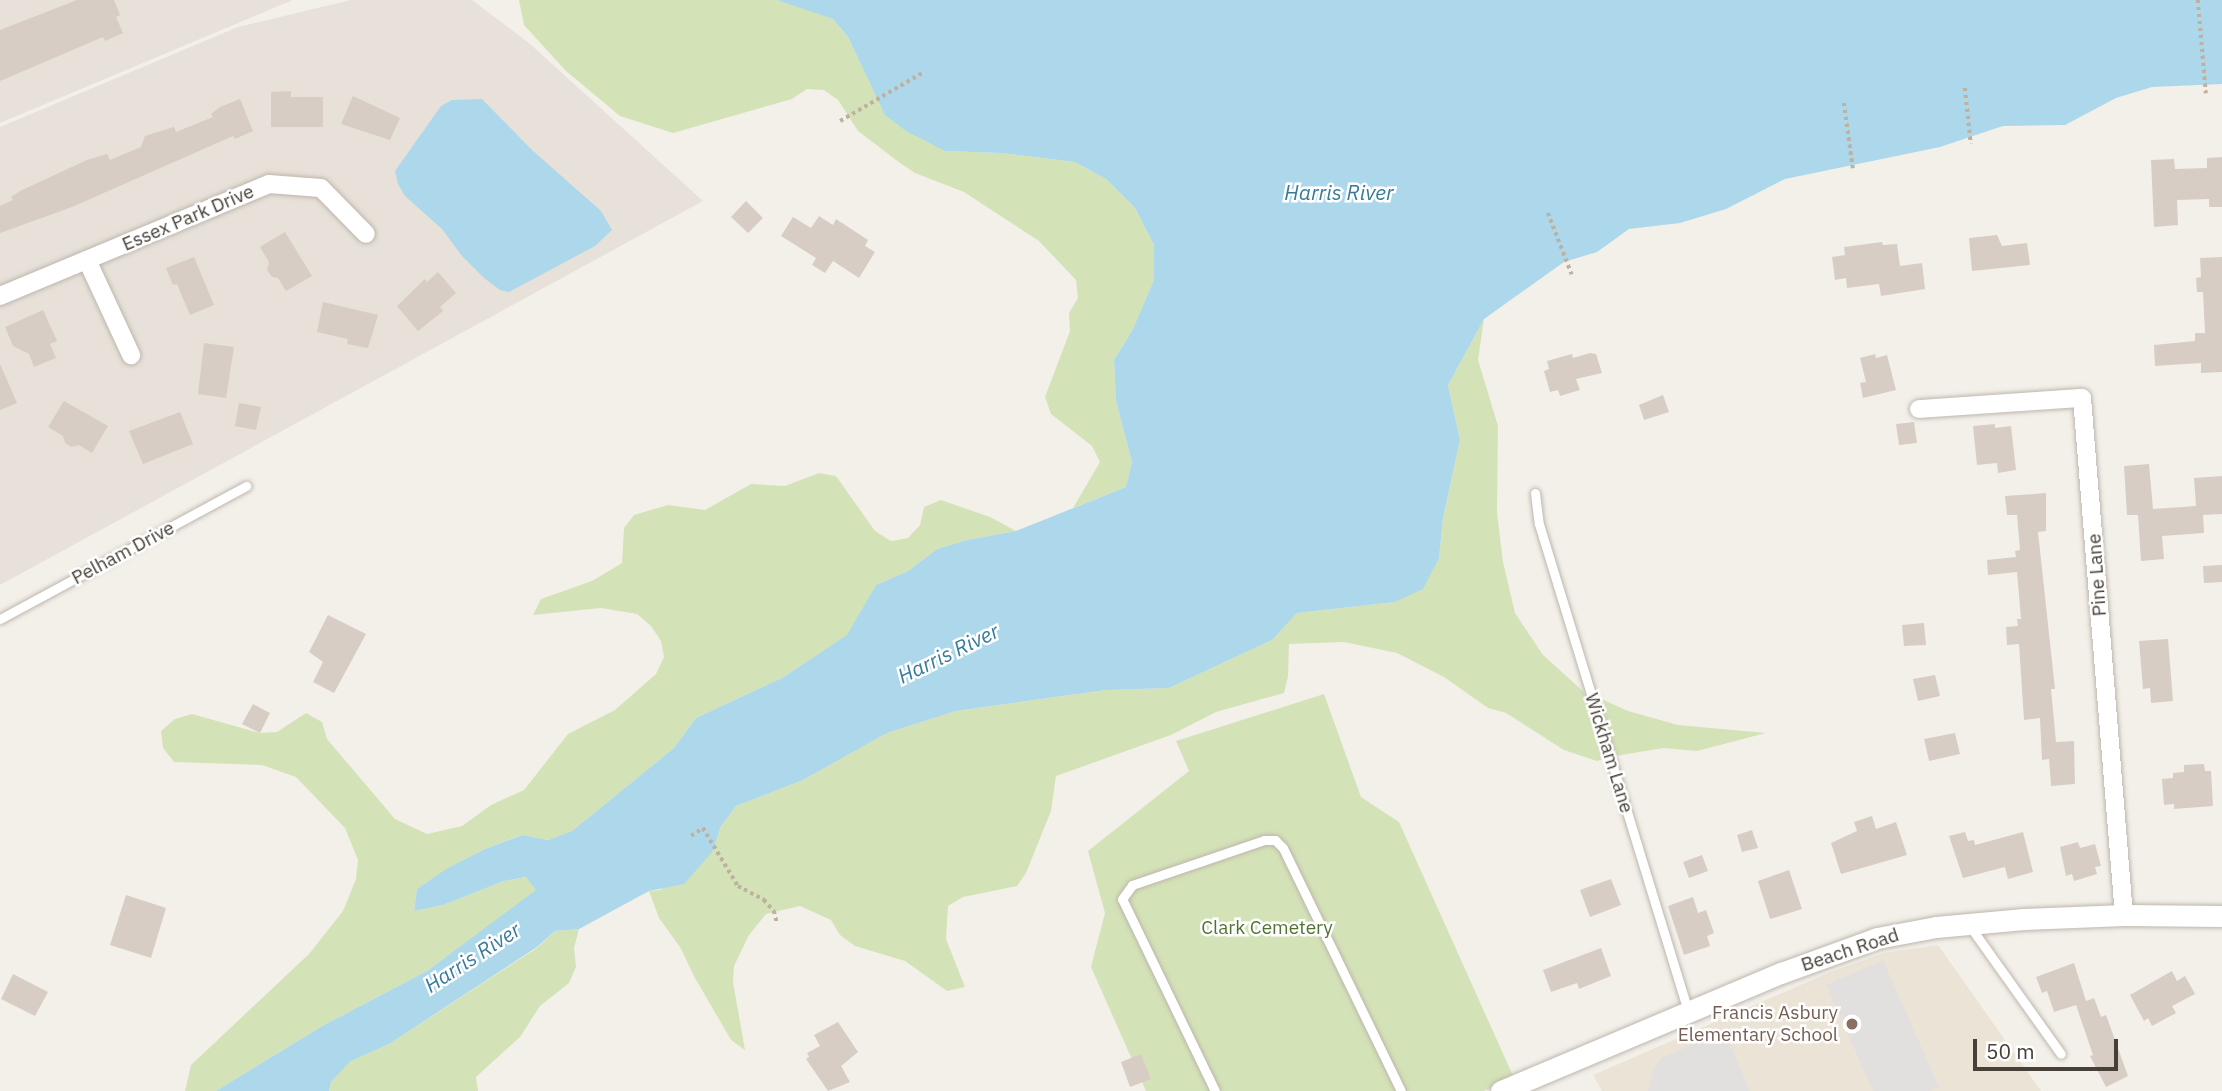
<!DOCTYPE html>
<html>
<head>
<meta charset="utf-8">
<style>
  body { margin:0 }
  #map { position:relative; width:2222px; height:1091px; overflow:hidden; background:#f3f0ea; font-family:"IBM Plex Sans",sans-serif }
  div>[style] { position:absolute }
  .residential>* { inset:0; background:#e7e1d9 }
  .education>* { inset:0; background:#ebe3d6 }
  .green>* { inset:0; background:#d4e3b7 }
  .parking>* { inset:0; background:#e2e0de }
  .water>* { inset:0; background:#add7ea }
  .building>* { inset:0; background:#d7cdc4 }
  .path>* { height:3.5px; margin-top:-1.75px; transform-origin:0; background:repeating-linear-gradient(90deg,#beb1a0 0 3.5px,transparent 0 7px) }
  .roads { filter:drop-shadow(0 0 2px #beb6ad) drop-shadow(0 0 2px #beb6ad) }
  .service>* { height:9px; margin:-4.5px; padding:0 4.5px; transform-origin:4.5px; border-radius:4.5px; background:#fff }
  .minor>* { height:18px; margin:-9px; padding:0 9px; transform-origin:9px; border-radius:9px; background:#fff }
  .tertiary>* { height:21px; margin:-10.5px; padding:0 10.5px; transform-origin:10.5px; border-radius:10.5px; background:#fff }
  .dots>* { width:19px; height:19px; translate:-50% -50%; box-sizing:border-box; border:4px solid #fff; border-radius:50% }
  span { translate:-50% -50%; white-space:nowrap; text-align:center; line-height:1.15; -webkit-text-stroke:5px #fff; paint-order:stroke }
  .street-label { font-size:19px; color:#474039 }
  .park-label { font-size:19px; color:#517331 }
  .education-label { font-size:19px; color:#785e54 }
  .right { translate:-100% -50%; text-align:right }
  .water-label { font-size:21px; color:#387a9a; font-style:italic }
  .scale { position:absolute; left:1973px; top:1039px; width:145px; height:32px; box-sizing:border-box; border:4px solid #474039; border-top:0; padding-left:9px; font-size:21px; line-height:24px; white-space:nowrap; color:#474039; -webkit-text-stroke:5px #fff; paint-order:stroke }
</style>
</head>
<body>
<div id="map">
  <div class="residential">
    <i style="clip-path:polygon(0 0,293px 0,0 123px)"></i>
    <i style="clip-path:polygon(351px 0,472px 0,529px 43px,703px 201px,0 585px,0 127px,238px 27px)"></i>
  </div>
  <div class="education">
    <i style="clip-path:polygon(1938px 945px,2041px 1091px,1602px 1091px,1593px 1075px,1828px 973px,1884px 953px)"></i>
  </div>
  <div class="green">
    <i style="clip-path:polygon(519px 0,777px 0,794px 5px,833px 19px,848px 37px,885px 114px,945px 151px,1001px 153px,1075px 162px,1106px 179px,1135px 208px,1154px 245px,1154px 280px,1132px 331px,1114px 360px,1116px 401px,1132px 462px,1126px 487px,1073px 508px,1100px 462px,1092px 446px,1051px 414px,1045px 397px,1070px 331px,1069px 313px,1078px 298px,1076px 280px,1039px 241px,964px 192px,915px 173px,900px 163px,858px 131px,838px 100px,824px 90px,807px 89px,792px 99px,673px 133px,620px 116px,566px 71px,524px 25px)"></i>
    <i style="clip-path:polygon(1484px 319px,1478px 360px,1498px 426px,1497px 513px,1503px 562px,1515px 613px,1543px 655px,1584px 692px,1606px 758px,1597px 761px,1564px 750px,1506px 713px,1488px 708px,1444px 677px,1397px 653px,1344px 642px,1289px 644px,1288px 677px,1284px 693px,1216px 712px,1171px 735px,1056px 776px,1051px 811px,1026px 873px,1017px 886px,963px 897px,948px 906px,946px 939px,965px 987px,947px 991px,905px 961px,855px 946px,840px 935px,831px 920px,800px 906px,766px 914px,749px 935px,734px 966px,733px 982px,745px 1050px,731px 1040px,695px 978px,680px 947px,659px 918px,649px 891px,660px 890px,713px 851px,721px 826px,736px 806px,803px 780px,887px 733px,956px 711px,1106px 690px,1169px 688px,1272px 640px,1297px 613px,1395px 602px,1439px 558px,1443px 518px,1460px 440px,1448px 385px)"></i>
    <i style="clip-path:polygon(819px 473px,836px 476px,875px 531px,891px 541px,908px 538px,920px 525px,924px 507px,941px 500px,990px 517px,1016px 531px,967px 540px,937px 549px,908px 571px,876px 585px,848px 635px,782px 678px,696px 718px,674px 748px,572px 831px,548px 840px,521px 835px,485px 849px,447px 869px,417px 889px,414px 911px,443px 905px,504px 881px,527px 877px,537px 890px,427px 971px,324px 1025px,216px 1091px,185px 1091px,191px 1065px,309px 954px,343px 911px,356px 879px,358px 860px,345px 828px,296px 777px,262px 765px,174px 762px,163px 748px,161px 731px,175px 719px,192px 714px,260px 733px,277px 732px,306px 713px,322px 722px,327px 739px,395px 819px,427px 834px,462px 826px,491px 805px,524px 790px,568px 734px,615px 710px,656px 674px,664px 657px,661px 641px,651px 626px,637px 614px,601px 608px,533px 615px,541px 599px,592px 581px,622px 563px,624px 528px,634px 515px,668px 505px,705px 510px,751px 484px,785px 486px)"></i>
    <i style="clip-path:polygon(1324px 694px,1361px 797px,1399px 822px,1514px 1078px,1484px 1091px,1146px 1091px,1091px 967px,1105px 913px,1088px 851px,1189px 771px,1176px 741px)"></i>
    <i style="clip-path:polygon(1597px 697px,1628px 711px,1678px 725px,1766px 733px,1697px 751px,1664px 748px,1615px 756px)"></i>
    <i style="clip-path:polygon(579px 929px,574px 948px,576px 967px,569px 983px,540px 1006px,520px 1037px,476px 1077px,478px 1091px,329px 1091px,331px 1082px,351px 1061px,389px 1044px,537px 948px,555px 931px)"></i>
  </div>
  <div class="parking">
    <i style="clip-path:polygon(1883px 960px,1939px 1087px,1930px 1091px,1873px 1091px,1826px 985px)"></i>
    <i style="clip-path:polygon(1716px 1035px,1729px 1042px,1750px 1091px,1648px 1091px,1654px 1068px,1661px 1058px)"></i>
  </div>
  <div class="water">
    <i style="clip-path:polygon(777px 0,2222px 0,2222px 84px,2152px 87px,2116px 98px,2065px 125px,2003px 126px,1940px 147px,1785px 179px,1726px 209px,1680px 223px,1629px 229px,1597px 252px,1564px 262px,1484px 319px,1448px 385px,1460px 440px,1443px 518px,1439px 558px,1423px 589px,1395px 602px,1297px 613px,1272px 640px,1169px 688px,1106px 690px,956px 711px,887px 733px,803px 780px,736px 806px,721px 826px,713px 851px,684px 884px,649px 891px,579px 929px,555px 931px,537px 947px,389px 1044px,351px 1061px,331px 1082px,329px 1091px,216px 1091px,324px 1025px,427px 971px,536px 890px,526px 877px,504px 881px,443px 905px,414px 911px,417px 889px,446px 869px,485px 849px,522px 835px,548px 840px,572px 831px,674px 748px,696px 718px,782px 678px,847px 635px,876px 585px,908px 571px,937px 549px,967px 540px,1016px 531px,1126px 487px,1132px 462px,1116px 401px,1114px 360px,1132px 331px,1154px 280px,1154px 245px,1135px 208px,1106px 179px,1075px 162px,1001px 153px,945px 151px,906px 131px,885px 115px,848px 37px,833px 19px)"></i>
    <i style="clip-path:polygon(482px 99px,532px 150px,601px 211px,612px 230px,595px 246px,509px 292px,500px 290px,484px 278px,462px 256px,442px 229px,405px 196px,398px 184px,395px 171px,441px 106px,452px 100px)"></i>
  </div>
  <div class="building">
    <i style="clip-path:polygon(77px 0,114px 0,120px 15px,116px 17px,123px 33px,105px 41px,103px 37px,0 81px,0 30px)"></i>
    <i style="clip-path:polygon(291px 91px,291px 97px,323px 97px,323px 127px,271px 127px,271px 92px)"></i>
    <i style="clip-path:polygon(353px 96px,400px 118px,390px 140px,341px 124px)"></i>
    <i style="clip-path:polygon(240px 99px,253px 131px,235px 139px,233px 136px,72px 207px,0 233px,0 206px,13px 200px,11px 197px,20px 191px,87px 160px,107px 154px,110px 160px,141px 147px,145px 136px,151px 134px,174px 127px,176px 132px,213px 117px,211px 114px,220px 107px)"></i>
    <i style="clip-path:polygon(2222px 157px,2222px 207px,2209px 207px,2209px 199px,2177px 200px,2178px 225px,2154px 227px,2151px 160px,2174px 159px,2175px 169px,2207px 168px,2207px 158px)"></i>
    <i style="clip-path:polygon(746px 201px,763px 218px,748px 233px,731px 217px)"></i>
    <i style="clip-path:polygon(819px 216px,833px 225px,836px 219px,868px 240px,865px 246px,875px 252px,859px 278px,833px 261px,825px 273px,812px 265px,816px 258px,781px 236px,793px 217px,811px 228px)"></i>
    <i style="clip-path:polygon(285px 232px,312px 276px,286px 291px,278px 278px,272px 277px,267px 270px,269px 262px,260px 247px)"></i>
    <i style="clip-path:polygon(1997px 235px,2002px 246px,2027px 243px,2030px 265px,1972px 271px,1969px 238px)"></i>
    <i style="clip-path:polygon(1882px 242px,1883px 245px,1897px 244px,1900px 266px,1922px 263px,1925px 289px,1881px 296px,1879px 284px,1847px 288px,1846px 278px,1835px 280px,1832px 257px,1845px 255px,1844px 247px)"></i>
    <i style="clip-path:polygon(194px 257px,214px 305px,190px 315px,177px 284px,173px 285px,166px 268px)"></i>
    <i style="clip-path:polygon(2222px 257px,2222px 372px,2201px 373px,2201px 363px,2155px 366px,2154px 345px,2195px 341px,2195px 333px,2205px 333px,2203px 292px,2197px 292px,2196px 278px,2201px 277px,2200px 258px)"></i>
    <i style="clip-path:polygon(438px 272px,456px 293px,440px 307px,443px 311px,418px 331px,397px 306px,425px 279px,427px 282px)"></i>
    <i style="clip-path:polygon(323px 302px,378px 315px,368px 348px,347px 344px,348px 339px,317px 332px)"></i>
    <i style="clip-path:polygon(43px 310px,57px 341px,50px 344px,56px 358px,34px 367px,29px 354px,13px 346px,5px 327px)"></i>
    <i style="clip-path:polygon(204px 343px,234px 347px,226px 398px,198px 394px)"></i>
    <i style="clip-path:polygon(1590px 353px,1596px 354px,1602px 373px,1576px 379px,1580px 390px,1560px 396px,1558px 390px,1550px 392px,1544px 371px,1549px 369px,1547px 361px,1572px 354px,1573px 358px)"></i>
    <i style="clip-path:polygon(1875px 354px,1876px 358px,1887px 355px,1896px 390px,1863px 398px,1860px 383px,1866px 382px,1860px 358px)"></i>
    <i style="clip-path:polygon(0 364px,17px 403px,0 410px)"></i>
    <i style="clip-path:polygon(1663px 395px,1669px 412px,1644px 420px,1639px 405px)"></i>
    <i style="clip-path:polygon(64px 401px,108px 426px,92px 453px,79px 445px,71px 447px,65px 443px,63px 436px,48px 427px)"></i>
    <i style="clip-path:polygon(239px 403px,261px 407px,256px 430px,235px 426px)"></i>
    <i style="clip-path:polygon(180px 412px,193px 444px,143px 464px,129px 431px)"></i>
    <i style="clip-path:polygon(1914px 422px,1917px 443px,1899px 445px,1896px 424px)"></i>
    <i style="clip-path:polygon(1995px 424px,1995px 428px,2011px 426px,2016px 470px,1998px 473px,1997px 463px,1977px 465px,1973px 426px)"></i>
    <i style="clip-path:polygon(2149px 464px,2153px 509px,2196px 506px,2194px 478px,2222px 476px,2222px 514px,2203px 515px,2204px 533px,2162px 536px,2164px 559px,2141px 561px,2138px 515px,2127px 515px,2124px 466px)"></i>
    <i style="clip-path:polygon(2046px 493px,2046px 531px,2038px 532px,2055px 689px,2051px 689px,2056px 742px,2074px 741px,2075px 784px,2051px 786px,2049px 759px,2042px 760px,2040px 718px,2024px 720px,2019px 644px,2007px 645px,2006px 627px,2018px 626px,2017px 619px,2021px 619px,2017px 572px,1988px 575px,1987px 560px,2016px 557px,2015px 551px,2020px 550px,2017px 515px,2007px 515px,2005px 496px)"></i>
    <i style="clip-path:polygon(2222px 565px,2222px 582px,2204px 583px,2203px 566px)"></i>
    <i style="clip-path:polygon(328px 615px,366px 634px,334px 693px,313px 682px,323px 662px,309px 652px)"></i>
    <i style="clip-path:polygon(1924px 623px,1926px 645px,1904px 646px,1902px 625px)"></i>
    <i style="clip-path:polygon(2168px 639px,2173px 701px,2151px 703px,2150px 688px,2143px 689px,2139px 641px)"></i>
    <i style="clip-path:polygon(1935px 675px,1940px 696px,1918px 701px,1913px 679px)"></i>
    <i style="clip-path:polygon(253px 704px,270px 713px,260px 733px,242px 724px)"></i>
    <i style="clip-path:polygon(1955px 733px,1960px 754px,1929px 761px,1924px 739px)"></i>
    <i style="clip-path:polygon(2204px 764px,2205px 771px,2211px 771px,2213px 806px,2174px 809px,2174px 804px,2164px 805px,2162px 779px,2173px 778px,2173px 773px,2184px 772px,2184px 765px)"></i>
    <i style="clip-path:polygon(1872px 816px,1876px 829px,1896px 822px,1907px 855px,1841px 874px,1831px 843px,1857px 831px,1854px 822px)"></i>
    <i style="clip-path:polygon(1752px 830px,1758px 848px,1742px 852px,1737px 835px)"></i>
    <i style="clip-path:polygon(1965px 832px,1968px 841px,1974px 840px,1975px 845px,2023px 832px,2033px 872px,2008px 879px,2005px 867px,1963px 878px,1949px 836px)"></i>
    <i style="clip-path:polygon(2078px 842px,2080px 848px,2095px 844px,2101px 866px,2095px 867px,2097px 874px,2074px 881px,2072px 874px,2066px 876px,2060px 847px)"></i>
    <i style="clip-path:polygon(1702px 855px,1708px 871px,1689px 878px,1683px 862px)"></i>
    <i style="clip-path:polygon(1789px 870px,1802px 909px,1770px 919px,1758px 881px)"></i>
    <i style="clip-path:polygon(1611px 879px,1621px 905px,1590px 917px,1580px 890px)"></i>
    <i style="clip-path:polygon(126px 895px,166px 908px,151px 958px,110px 945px)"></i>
    <i style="clip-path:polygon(1693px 897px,1698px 913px,1706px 910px,1714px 933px,1707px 936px,1710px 946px,1684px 955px,1668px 906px)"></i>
    <i style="clip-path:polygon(1601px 948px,1611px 976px,1579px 989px,1577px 983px,1551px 992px,1543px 970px)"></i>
    <i style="clip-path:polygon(2074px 963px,2086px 1001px,2094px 998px,2101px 1017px,2106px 1015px,2128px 1076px,2106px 1087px,2090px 1056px,2093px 1055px,2076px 1005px,2054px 1012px,2047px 991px,2042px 993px,2036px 977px)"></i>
    <i style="clip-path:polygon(2172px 971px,2177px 981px,2185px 976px,2195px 994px,2172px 1006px,2176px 1013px,2152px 1026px,2148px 1018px,2144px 1021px,2130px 995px)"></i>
    <i style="clip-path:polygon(13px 974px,48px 992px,35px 1016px,1px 999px)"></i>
    <i style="clip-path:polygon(838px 1022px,858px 1052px,841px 1066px,850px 1082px,828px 1091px,806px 1059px,809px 1057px,807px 1053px,820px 1046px,814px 1035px)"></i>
    <i style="clip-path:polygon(1141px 1054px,1151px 1079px,1130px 1087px,1121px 1062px)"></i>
  </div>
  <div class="path">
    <i style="left:2198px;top:0;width:94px;rotate:85.1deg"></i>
    <i style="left:1965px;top:88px;width:56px;rotate:83.9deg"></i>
    <i style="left:1844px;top:103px;width:66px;rotate:82.1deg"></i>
    <i style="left:840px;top:121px;width:95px;rotate:-30.3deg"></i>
    <i style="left:1548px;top:213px;width:66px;rotate:68.8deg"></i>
    <i style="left:691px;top:836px;width:14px;rotate:-34deg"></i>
    <i style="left:703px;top:828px;width:68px;rotate:58.9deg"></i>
    <i style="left:738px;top:886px;width:30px;rotate:28deg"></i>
    <i style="left:764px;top:900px;width:15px;rotate:48deg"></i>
    <i style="left:774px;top:911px;width:12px;rotate:76deg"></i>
  </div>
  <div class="roads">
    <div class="service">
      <i style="left:1535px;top:493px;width:31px;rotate:83deg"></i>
      <i style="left:1539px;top:524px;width:509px;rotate:72.99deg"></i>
      <i style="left:0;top:619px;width:280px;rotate:-28.4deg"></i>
      <i style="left:1969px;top:925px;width:158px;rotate:54.5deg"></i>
      <i style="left:1215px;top:1091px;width:213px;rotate:-115.8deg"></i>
      <i style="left:1122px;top:899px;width:17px;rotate:-54deg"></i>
      <i style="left:1132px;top:885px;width:139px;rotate:-18.8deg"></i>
      <i style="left:1264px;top:840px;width:11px"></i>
      <i style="left:1275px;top:840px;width:11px;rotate:45deg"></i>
      <i style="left:1283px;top:848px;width:270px;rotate:64.1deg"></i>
    </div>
    <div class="minor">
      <i style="left:87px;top:260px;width:105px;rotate:65.1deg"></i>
      <i style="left:0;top:296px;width:291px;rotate:-22.6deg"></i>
      <i style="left:269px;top:184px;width:52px;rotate:4.4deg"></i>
      <i style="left:321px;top:188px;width:64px;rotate:45.6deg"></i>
      <i style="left:1919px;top:409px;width:163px;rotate:-3.9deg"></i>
      <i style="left:2082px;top:398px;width:519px;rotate:85.36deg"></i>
    </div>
    <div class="tertiary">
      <i style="left:1501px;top:1091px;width:304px;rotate:-22.9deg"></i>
      <i style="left:1781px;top:973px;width:102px;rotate:-20deg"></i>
      <i style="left:1877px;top:938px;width:60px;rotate:-10.6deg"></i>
      <i style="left:1936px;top:927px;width:88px;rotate:-5.2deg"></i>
      <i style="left:2024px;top:919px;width:100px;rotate:-2.3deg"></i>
      <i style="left:2124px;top:915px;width:98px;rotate:0.6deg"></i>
    </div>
  </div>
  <div class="dots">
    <i style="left:1852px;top:1024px;background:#8d6e63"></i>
  </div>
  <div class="street-label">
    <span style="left:188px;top:218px;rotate:-23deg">Essex Park Drive</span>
    <span style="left:123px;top:553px;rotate:-28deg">Pelham Drive</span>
    <span style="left:2097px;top:575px;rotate:-94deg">Pine Lane</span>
    <span style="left:1609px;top:753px;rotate:73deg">Wickham Lane</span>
    <span style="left:1850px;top:950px;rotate:-18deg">Beach Road</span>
  </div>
  <div class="park-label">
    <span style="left:1267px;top:928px">Clark Cemetery</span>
  </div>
  <div class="education-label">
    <span class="right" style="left:1838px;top:1024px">Francis Asbury<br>Elementary School</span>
  </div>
  <div class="water-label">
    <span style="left:1339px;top:192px">Harris River</span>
    <span style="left:948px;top:653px;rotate:-26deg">Harris River</span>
    <span style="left:472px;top:957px;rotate:-33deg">Harris River</span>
  </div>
  <div class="scale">50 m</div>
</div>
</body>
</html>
